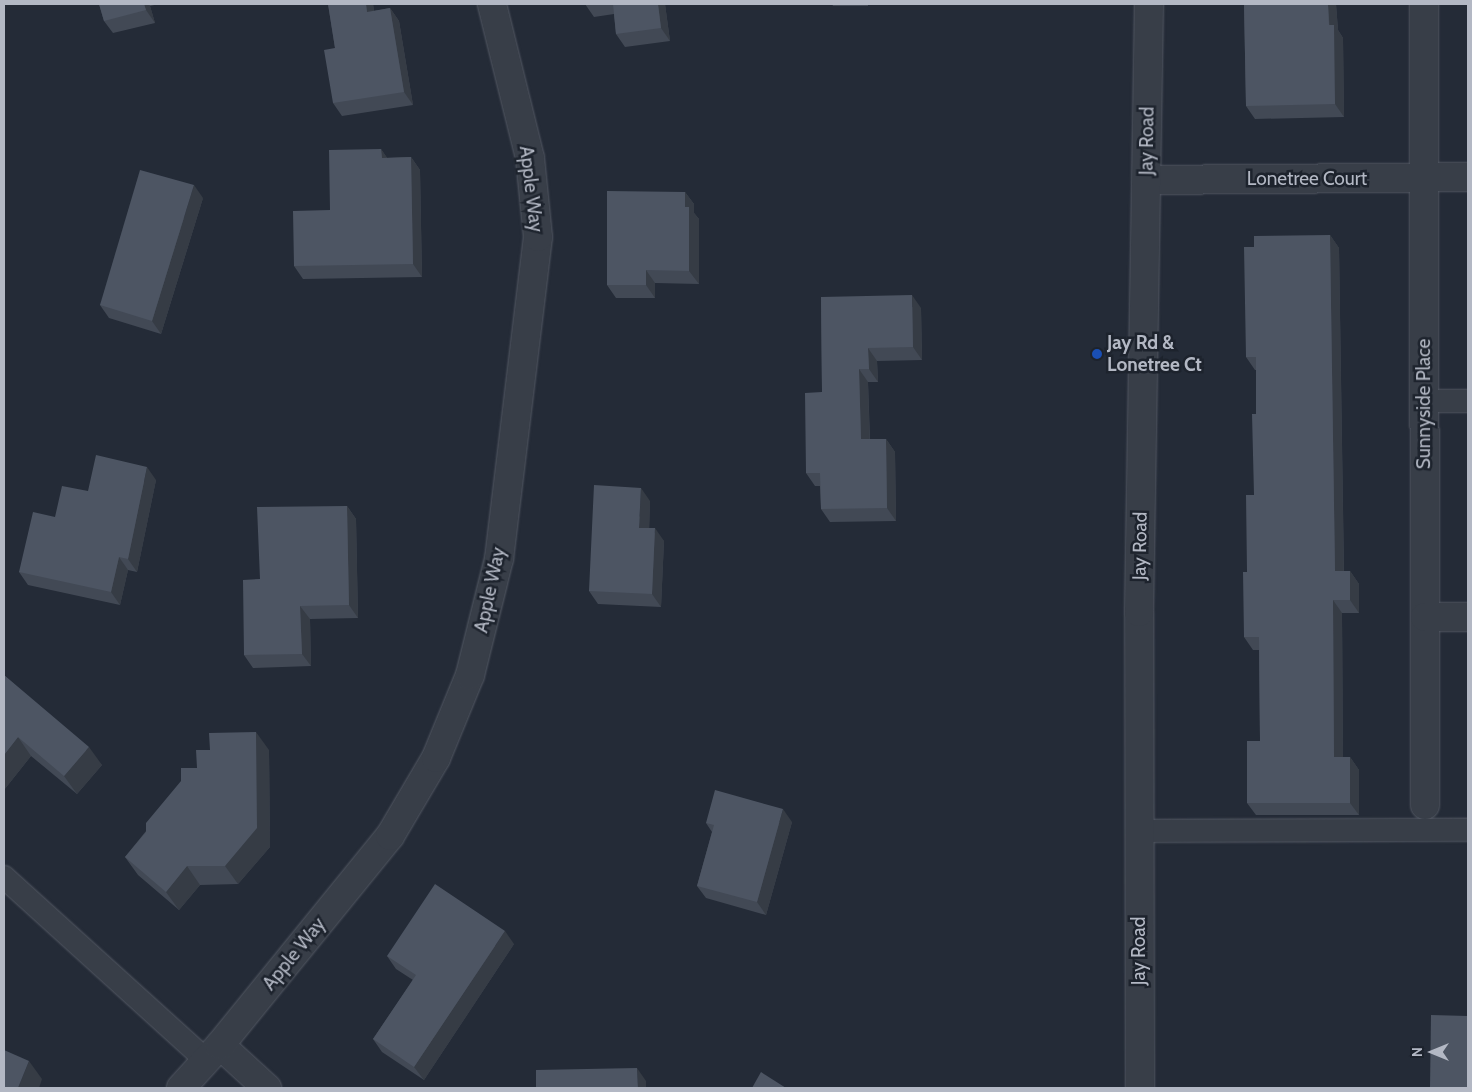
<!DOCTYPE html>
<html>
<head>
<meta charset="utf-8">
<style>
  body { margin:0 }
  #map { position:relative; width:1472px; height:1092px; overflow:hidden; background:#242b37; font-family:Cabin,sans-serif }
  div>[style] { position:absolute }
  .roads { filter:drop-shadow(0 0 1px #535863) drop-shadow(0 0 1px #535863) }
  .service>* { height:22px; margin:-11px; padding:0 11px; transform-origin:11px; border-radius:11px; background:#383e48 }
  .minor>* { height:28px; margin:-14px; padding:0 14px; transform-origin:14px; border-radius:14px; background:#383e48 }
  .tertiary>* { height:28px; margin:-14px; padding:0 14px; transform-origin:14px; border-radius:14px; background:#383e48 }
  .wall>* { inset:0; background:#424955 }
  .shaded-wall>* { inset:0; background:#363c45 }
  .building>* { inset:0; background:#4d5563 }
  .dots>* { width:14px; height:14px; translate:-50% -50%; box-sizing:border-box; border:2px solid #1d232d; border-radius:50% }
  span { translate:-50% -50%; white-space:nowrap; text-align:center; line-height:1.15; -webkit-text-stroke:5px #1d232d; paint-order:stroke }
  .street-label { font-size:19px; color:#b3b8c4 }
  .poi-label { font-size:19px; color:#b3b8c4; font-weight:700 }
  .left { translate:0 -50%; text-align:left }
  .frame { position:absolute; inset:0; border:5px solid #b3b8c4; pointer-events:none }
  .north { position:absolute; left:1407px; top:1027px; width:50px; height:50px; -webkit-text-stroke:4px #1d232d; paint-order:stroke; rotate:270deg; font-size:14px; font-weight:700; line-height:20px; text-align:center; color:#b3b8c4 }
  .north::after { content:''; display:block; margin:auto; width:18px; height:22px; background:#b3b8c4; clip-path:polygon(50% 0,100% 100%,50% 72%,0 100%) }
</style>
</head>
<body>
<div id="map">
  <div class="roads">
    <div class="service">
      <i style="left:1423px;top:401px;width:45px"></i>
      <i style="left:1138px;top:831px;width:330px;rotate:-0.2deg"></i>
      <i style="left:4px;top:877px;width:273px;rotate:42.2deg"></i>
    </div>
    <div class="minor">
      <i style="left:1424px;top:4px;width:801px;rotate:89.93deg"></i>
      <i style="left:1147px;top:180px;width:321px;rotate:-0.5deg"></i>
      <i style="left:1425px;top:617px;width:43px"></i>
      <i style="left:220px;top:1045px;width:64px;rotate:42.5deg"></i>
      <i style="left:181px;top:1088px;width:58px;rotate:-47.8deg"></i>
      <i style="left:220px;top:1045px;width:269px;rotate:-50.9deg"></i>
      <i style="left:390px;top:836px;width:91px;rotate:-59.5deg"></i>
      <i style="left:436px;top:758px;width:90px;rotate:-67.7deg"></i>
      <i style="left:470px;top:675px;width:120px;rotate:-76deg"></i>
      <i style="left:499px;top:559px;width:324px;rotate:-83.1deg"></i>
      <i style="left:538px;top:237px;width:79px;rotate:-95.8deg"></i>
      <i style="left:530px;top:158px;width:159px;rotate:-103.9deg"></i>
    </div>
    <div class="tertiary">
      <i style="left:1140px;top:1088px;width:476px;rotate:-90.1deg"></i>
      <i style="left:1139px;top:612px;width:608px;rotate:-89.06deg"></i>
    </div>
  </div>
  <div class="wall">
    <i style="clip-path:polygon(99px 4px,159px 4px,150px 6px,155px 23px,113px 33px,104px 21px)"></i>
    <i style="clip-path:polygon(328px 4px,373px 4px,374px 11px,390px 8px,399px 21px,413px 105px,342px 116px,333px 103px,335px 48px)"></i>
    <i style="clip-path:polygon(585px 4px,665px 4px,670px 41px,625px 47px,616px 34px,614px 14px,594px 17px)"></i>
    <i style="clip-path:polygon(832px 4px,868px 4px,868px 6px,833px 6px)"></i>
    <i style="clip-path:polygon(1244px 4px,1336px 4px,1338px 30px,1343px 38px,1344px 117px,1255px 119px,1246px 106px)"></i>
    <i style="clip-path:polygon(381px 149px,387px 158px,411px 157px,420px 170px,422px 277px,303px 279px,294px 266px,330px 210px)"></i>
    <i style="clip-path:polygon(685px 192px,694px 204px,694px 213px,699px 219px,699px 284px,655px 283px,655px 298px,616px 298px,607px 285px)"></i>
    <i style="clip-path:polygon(203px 198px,161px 334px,109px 318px,100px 305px)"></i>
    <i style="clip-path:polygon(1330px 235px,1339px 248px,1344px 571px,1350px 571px,1359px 584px,1359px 613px,1342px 613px,1343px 757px,1350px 757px,1359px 770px,1359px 815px,1256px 815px,1247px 803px,1260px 741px,1259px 650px,1253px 650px,1244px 637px,1247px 572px,1254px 495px,1256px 414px,1256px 370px,1255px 370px,1246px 357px,1254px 247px)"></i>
    <i style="clip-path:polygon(821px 297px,921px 308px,922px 360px,877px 361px,878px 382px,868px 382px,870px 439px,886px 439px,895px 452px,896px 521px,830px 522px,821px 509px,820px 486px,815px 486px,806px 473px,822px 392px)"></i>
    <i style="clip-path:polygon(156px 480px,137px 572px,128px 570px,120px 605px,28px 585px,19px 572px,88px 491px)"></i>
    <i style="clip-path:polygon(650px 501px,649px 528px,664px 541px,661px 607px,598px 604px,589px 591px)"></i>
    <i style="clip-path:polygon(347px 506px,356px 519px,358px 618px,310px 619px,311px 666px,253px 668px,244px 655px,260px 579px)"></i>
    <i style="clip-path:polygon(4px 675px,102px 765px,77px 794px,31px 756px,4px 790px)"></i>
    <i style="clip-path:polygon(269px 750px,270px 847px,238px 884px,200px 885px,179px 910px,138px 875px,125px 857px,197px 768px)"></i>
    <i style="clip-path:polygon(792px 822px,766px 915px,706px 898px,697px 886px,712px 832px,706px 823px)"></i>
    <i style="clip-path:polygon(514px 944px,424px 1080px,382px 1052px,373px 1039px,413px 980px,396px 969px,387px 956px)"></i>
  </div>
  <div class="shaded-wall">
    <i style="clip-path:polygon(144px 4px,149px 4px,150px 6px,155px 23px,146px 10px)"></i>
    <i style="clip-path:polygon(366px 4px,373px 4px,376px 25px,367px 12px)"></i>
    <i style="clip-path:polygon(658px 4px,665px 4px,670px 41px,661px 28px)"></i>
    <i style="clip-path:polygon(1328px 4px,1336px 4px,1338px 30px,1343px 38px,1344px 117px,1335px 104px)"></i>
    <i style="clip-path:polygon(390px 8px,399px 21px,413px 105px,404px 92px)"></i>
    <i style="clip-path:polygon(381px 149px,390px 162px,382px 158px)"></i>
    <i style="clip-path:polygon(411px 157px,420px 170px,422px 277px,413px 264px)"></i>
    <i style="clip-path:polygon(194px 185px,203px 198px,161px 334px,152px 321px)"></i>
    <i style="clip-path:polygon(685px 192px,694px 204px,694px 213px,699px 219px,699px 284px,689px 271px,685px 207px)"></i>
    <i style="clip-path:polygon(1330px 235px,1339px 248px,1344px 584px,1335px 571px)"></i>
    <i style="clip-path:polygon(646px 270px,655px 283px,655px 298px,646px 285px)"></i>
    <i style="clip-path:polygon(912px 295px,921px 308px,922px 360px,913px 347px)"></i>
    <i style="clip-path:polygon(868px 348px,877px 361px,878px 382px,869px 369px)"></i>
    <i style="clip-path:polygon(859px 369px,868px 382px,870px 452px,861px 439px)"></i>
    <i style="clip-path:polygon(886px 439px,895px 452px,896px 521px,887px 508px)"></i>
    <i style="clip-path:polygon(147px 467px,156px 480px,137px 572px,128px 559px)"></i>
    <i style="clip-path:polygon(641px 488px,650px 501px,649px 541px,639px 528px)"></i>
    <i style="clip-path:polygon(347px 506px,356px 519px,358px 618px,349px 605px)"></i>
    <i style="clip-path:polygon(655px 528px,664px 541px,661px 607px,652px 594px)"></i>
    <i style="clip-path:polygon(119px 557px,128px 570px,120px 605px,111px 592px)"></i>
    <i style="clip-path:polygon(1350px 571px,1359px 584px,1359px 613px,1350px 600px)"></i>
    <i style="clip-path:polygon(1333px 600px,1342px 613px,1343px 770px,1334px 757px)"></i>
    <i style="clip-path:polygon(300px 606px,310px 619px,311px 666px,302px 654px)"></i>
    <i style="clip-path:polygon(256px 732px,269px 750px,270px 847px,238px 884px,225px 866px)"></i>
    <i style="clip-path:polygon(18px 737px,31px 756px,4px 790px,4px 755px)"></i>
    <i style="clip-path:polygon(89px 747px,102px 765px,77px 794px,64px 776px)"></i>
    <i style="clip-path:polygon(1350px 757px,1359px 770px,1359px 815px,1350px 803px)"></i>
    <i style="clip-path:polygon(783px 809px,792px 822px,766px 915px,757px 902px)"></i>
    <i style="clip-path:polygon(187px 866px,200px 885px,179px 910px,166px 892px)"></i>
    <i style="clip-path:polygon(505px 931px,514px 944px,424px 1080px,414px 1067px)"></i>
    <i style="clip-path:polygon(29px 1061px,42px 1079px,39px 1088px,18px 1088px)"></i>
    <i style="clip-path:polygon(637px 1068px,646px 1081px,646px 1088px,638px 1088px)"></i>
  </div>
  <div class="building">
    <i style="clip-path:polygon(99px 4px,144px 4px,146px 10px,104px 21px)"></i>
    <i style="clip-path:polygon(328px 4px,366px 4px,367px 12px,390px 8px,404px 92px,333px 103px,324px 50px,335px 48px)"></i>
    <i style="clip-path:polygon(613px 4px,658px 4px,661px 28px,616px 34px)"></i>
    <i style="clip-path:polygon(1244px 4px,1328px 4px,1329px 25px,1334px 25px,1335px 104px,1246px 106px)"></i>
    <i style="clip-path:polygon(381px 149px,382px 158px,411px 157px,413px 264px,294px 266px,293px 211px,330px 210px,329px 150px)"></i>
    <i style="clip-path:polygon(140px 170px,194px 185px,152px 321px,100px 305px)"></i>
    <i style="clip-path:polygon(607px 191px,685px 192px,685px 207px,689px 207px,689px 271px,646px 270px,646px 285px,607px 285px)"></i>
    <i style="clip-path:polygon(1330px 235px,1335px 571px,1350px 571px,1350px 600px,1333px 600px,1334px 757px,1350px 757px,1350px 803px,1247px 803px,1247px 741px,1260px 741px,1259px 637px,1244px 637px,1243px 572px,1247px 572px,1246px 495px,1254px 495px,1252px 414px,1256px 414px,1256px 357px,1246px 357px,1244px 247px,1254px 247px,1254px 236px)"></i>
    <i style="clip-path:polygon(912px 295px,913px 347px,868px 348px,869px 369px,859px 369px,861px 439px,886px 439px,887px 508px,821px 509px,820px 473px,806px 473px,805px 393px,822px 392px,821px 297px)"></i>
    <i style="clip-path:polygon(96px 455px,147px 467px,128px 559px,119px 557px,111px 592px,19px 572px,33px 512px,55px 517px,62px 486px,88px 491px)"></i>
    <i style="clip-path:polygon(594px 485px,641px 488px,639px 528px,655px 528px,652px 594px,589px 591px)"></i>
    <i style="clip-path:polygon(347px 506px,349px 605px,300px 606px,302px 654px,244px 655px,243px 580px,260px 579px,257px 507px)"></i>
    <i style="clip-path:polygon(4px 675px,89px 747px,64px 776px,18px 737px,4px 755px)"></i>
    <i style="clip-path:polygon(256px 732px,257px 828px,225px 866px,187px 866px,166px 892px,125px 857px,146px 832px,146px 823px,181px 781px,181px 768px,197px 768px,196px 750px,210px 750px,209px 733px)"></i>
    <i style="clip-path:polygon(715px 790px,783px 809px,757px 902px,697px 886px,714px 825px,706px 823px)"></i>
    <i style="clip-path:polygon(435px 884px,505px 931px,414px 1067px,373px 1039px,416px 975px,387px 956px)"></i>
    <i style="clip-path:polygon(1431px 1015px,1468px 1016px,1468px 1088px,1430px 1088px)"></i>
    <i style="clip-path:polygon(4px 1050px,29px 1061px,18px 1088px,4px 1088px)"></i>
    <i style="clip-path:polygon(637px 1068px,638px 1088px,536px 1088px,536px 1070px)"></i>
    <i style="clip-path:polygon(761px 1072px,786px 1088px,752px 1088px)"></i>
  </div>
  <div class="dots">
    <i style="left:1097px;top:354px;background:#1a4fb4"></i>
  </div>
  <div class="street-label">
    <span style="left:1147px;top:141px;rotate:-89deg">Jay Road</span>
    <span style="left:1307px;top:179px">Lonetree Court</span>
    <span style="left:531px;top:189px;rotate:83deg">Apple Way</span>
    <span style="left:1424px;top:404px;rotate:-90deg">Sunnyside Place</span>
    <span style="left:1140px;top:546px;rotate:-89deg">Jay Road</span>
    <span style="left:490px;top:590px;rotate:-78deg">Apple Way</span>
    <span style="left:1139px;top:951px;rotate:-90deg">Jay Road</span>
    <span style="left:294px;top:954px;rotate:-51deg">Apple Way</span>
  </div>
  <div class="poi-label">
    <span class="left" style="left:1107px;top:354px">Jay Rd &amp;<br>Lonetree Ct</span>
  </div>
  <div class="frame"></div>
  <div class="north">N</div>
</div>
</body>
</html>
